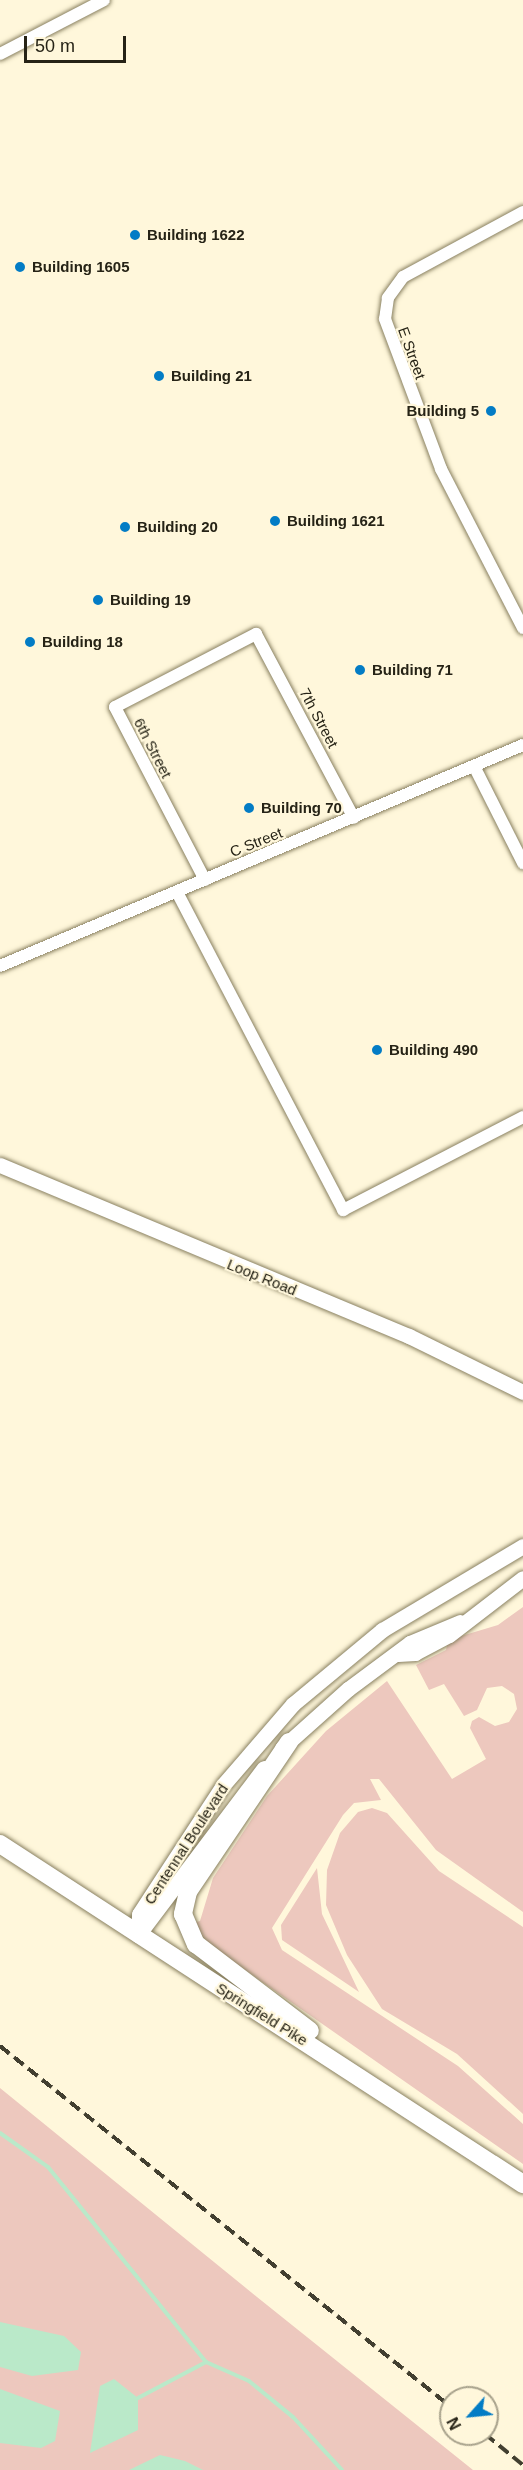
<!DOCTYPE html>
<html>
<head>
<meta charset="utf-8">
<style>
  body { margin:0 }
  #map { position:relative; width:523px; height:2470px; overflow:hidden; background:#fff7db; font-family:Arial,sans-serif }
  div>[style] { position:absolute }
  .green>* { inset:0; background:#edc8be }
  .water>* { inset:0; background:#bae9c9 }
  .stream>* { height:4px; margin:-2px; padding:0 2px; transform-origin:2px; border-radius:2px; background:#bae9c9 }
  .roads { filter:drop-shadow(0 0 2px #898060) drop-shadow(0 0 2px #898060) }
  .minor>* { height:12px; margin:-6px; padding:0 6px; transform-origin:6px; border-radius:6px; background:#fff }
  .tertiary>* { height:15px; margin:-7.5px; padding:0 7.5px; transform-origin:7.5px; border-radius:7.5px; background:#fff }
  .secondary>* { height:18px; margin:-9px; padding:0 9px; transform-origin:9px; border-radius:9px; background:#fff }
  .rail>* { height:4px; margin-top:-2px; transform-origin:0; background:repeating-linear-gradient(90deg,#423f30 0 12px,transparent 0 18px) }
  .dots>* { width:16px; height:16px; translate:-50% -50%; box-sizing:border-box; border:3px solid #fff7db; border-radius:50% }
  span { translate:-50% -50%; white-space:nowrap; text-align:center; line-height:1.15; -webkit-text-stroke:4.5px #fff7db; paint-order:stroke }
  .poi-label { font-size:15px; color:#262316; font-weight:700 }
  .left { translate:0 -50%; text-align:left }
  .right { translate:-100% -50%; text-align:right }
  .street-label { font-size:15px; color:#262316 }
  .north { position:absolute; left:439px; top:2386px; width:60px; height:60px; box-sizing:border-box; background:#fff7db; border:2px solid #a8a28c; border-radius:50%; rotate:243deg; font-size:16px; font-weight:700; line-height:24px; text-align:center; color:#262316 }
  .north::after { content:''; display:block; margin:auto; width:21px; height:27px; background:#037cc5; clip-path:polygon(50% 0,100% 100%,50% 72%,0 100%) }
  .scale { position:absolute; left:24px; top:36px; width:102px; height:27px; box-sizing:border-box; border:3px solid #262316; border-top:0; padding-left:8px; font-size:18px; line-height:21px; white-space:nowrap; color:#262316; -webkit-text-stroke:4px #fff7db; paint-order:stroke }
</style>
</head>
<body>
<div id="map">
  <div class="green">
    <i style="clip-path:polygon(523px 1607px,523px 1912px,436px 1850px,379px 1779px,370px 1779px,381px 1800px,354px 1803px,343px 1815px,272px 1928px,282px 1950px,458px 2066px,523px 2124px,523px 2164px,205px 1942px,193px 1923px,200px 1921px,213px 1878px,267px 1796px,326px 1731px,387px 1681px,452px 1779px,486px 1759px,470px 1728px,472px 1721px,479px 1717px,495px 1726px,509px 1722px,517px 1709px,514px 1694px,502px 1686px,487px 1688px,477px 1710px,464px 1716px,444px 1684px,429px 1690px,416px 1665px,446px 1650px,448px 1640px,498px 1625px)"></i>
    <i style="clip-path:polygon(372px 1808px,387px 1813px,439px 1871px,523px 1927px,523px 2114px,457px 2054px,382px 2009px,347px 1955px,326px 1905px,327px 1870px,340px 1833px,358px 1812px)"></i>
    <i style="clip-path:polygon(317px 1868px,322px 1914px,359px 1992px,282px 1940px,281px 1925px)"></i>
    <i style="clip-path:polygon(0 2088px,257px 2297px,473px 2470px,0 2470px)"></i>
  </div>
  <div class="water">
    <i style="clip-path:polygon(0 2322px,64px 2336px,81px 2352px,78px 2370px,32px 2376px,0 2367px)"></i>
    <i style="clip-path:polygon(114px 2379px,138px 2398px,138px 2430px,90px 2453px,100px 2386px)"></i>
    <i style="clip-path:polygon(0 2389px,60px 2411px,55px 2441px,41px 2448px,0 2443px)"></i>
    <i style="clip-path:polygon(160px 2455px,185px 2461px,203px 2470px,129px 2470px)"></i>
  </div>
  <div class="stream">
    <i style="left:0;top:2133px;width:59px;rotate:35.3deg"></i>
    <i style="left:48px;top:2167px;width:251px;rotate:51deg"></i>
    <i style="left:206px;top:2362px;width:47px;rotate:23.8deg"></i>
    <i style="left:249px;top:2381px;width:57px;rotate:39.3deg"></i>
    <i style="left:293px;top:2417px;width:72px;rotate:47.2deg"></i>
    <i style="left:138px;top:2398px;width:77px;rotate:-27.9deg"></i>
  </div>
  <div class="roads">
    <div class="minor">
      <i style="left:0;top:54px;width:117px;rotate:-27.4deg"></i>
      <i style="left:523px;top:212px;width:136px;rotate:151.6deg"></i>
      <i style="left:403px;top:277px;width:26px;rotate:126deg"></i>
      <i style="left:388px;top:298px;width:21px;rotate:98deg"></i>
      <i style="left:385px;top:319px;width:160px;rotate:69.5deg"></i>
      <i style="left:441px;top:469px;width:179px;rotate:62.7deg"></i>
      <i style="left:474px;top:766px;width:109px;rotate:63.2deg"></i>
      <i style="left:205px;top:880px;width:195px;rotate:-117.5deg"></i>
      <i style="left:115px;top:707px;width:159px;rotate:-27.4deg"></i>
      <i style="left:256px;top:634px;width:208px;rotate:62deg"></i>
      <i style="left:177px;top:892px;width:359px;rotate:62.4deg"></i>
      <i style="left:343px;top:1210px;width:203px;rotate:-27.3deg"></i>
      <i style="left:0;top:966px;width:568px;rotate:-22.91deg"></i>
    </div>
    <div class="tertiary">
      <i style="left:0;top:1165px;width:443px;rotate:22.7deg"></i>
      <i style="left:409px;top:1336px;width:127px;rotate:26.2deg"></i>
      <i style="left:398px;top:1654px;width:17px;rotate:-3deg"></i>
      <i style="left:415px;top:1653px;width:38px;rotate:-28deg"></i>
      <i style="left:449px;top:1635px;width:93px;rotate:-37.6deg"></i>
      <i style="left:282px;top:1748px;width:89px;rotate:-41.8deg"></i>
      <i style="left:348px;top:1689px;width:77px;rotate:-36.6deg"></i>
      <i style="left:410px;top:1643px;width:54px;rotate:-22.8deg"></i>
      <i style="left:138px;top:1935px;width:21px;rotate:-87deg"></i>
      <i style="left:139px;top:1914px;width:154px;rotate:-56.9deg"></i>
      <i style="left:223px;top:1785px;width:107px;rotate:-49.2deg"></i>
      <i style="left:293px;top:1704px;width:116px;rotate:-39.7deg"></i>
      <i style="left:382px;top:1630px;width:164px;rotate:-30.8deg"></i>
      <i style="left:138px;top:1935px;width:209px;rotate:-53deg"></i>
    </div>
    <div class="secondary">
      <i style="left:289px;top:1742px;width:181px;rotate:124deg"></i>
      <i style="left:188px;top:1892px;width:23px;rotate:103deg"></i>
      <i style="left:183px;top:1914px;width:33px;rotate:67deg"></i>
      <i style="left:196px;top:1944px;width:143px;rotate:37.3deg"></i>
      <i style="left:0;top:1844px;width:624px;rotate:33.03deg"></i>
    </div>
  </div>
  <div class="rail">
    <i style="left:0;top:2046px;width:578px;rotate:38.68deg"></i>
    <i style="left:485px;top:2434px;width:49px;rotate:39.2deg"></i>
  </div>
  <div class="dots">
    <i style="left:135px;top:235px;background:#037cc5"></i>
    <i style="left:20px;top:267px;background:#037cc5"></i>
    <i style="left:159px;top:376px;background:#037cc5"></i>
    <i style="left:491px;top:411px;background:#037cc5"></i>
    <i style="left:275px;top:521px;background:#037cc5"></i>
    <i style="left:125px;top:527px;background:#037cc5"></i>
    <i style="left:98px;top:600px;background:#037cc5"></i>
    <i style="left:30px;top:642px;background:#037cc5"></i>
    <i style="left:360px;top:670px;background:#037cc5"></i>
    <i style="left:249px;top:808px;background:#037cc5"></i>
    <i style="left:377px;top:1050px;background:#037cc5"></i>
  </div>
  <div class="poi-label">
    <span class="left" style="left:147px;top:235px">Building 1622</span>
    <span class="left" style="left:32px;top:267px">Building 1605</span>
    <span class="left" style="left:171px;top:376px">Building 21</span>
    <span class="right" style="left:479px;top:411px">Building 5</span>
    <span class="left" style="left:287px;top:521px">Building 1621</span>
    <span class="left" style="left:137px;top:527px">Building 20</span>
    <span class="left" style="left:110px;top:600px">Building 19</span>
    <span class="left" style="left:42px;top:642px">Building 18</span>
    <span class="left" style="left:372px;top:670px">Building 71</span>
    <span class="left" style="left:261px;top:808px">Building 70</span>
    <span class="left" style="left:389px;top:1050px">Building 490</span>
  </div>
  <div class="street-label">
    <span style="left:412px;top:353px;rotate:70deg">E Street</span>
    <span style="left:319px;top:718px;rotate:62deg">7th Street</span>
    <span style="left:153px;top:748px;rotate:63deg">6th Street</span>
    <span style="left:256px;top:842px;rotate:-22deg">C Street</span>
    <span style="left:262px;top:1277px;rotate:22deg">Loop Road</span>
    <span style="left:186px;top:1844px;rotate:-57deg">Centennal Boulevard</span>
    <span style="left:262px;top:2014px;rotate:32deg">Springfield Pike</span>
  </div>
  <div class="north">N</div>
  <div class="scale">50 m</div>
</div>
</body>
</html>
